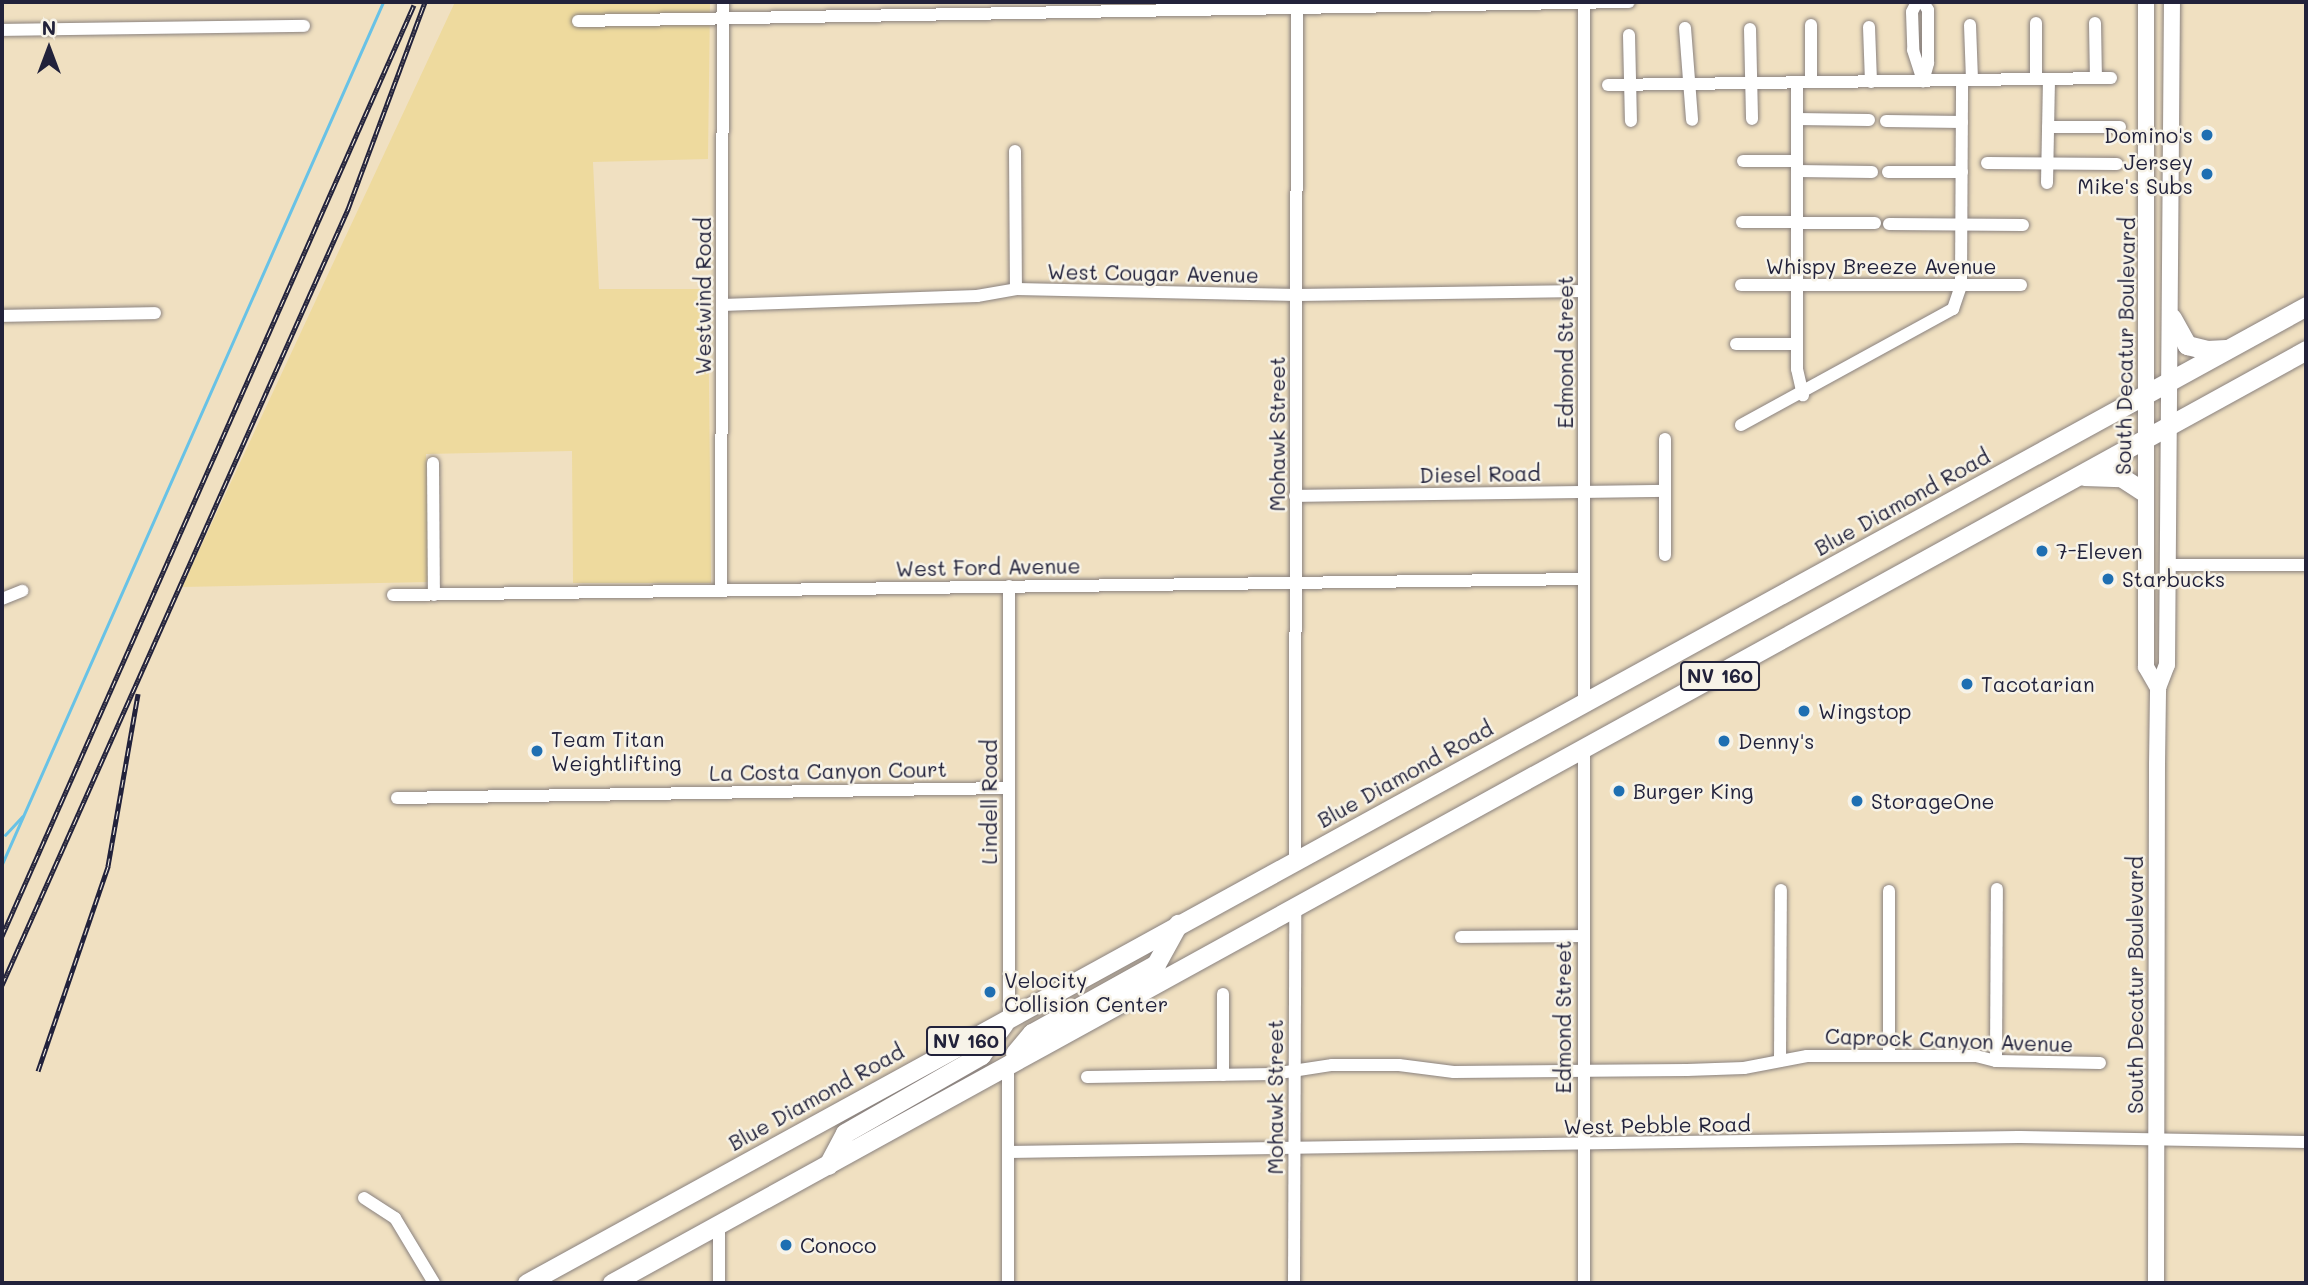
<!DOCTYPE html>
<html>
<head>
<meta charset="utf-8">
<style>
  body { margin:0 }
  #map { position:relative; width:2308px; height:1285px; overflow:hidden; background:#f0e0c1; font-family:Mali,sans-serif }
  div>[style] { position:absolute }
  .sand>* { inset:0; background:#eeda9e }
  .stream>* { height:2.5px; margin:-1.25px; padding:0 1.25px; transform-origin:1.25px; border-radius:1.25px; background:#68c2e6 }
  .roads { filter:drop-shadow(0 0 2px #89817e) drop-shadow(0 0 2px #89817e) }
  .minor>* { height:12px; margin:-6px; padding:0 6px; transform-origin:6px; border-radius:6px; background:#fff }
  .major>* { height:16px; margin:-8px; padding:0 8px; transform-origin:8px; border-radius:8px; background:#fff }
  .highway>* { height:19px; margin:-9.5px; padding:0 9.5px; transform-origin:9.5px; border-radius:9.5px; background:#fff }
  .rail>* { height:5px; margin-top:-2.5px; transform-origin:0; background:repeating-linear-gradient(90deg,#f7f3e8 0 8px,#22223b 0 16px); box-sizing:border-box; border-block:2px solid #22223b }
  .dots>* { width:19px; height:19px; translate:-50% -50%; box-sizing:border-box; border:4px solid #f7f3e8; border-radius:50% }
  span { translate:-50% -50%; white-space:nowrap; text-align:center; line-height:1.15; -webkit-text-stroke:5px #f7f3e8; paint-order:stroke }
  .shield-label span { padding:2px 5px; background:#f7f3e8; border:2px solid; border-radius:5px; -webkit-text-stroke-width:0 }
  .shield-label { font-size:19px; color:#22223b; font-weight:700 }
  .poi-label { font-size:21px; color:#22223b }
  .right { translate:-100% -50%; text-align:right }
  .left { translate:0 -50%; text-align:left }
  .street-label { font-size:21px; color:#22223b }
  .frame { position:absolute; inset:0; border:4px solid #22223b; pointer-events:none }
  .north { position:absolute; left:14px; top:14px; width:70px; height:70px; -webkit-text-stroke:5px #f7f3e8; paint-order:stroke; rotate:0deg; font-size:19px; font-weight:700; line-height:28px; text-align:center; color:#22223b }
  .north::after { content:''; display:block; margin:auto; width:24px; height:32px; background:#22223b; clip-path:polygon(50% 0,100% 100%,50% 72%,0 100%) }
</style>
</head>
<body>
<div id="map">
  <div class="sand">
    <i style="clip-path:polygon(455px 2px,710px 2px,708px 159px,593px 162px,599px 289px,708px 289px,711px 583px,573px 583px,572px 451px,426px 454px,429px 582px,182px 587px)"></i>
  </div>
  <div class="stream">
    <i style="left:5px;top:835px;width:25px;rotate:-47deg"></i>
    <i style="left:2px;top:864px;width:942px;rotate:-66.15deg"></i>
  </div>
  <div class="roads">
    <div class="minor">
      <i style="left:1917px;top:2px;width:11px;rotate:117deg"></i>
      <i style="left:1912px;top:12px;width:38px;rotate:88deg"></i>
      <i style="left:1913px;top:50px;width:33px;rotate:72deg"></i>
      <i style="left:578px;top:21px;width:1051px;rotate:-1.04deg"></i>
      <i style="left:2036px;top:23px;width:56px;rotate:90deg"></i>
      <i style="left:2095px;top:23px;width:55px;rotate:89deg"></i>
      <i style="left:1811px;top:25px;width:57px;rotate:90deg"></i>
      <i style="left:1970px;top:25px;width:55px;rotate:87.9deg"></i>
      <i style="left:1869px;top:27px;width:55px;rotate:87.9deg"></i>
      <i style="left:1685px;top:28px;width:92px;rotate:85.6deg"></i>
      <i style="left:1750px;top:29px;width:90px;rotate:88.7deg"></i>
      <i style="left:2px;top:30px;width:302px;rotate:-0.8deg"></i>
      <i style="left:1629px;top:35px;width:86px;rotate:88.7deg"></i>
      <i style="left:1923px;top:81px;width:19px;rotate:-74deg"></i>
      <i style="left:1928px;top:63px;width:53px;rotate:-90deg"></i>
      <i style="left:1928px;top:10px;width:9px;rotate:-122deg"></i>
      <i style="left:1797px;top:83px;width:286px;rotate:90deg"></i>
      <i style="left:1797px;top:369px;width:27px;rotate:77deg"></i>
      <i style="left:1608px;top:85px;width:503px;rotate:-0.8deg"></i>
      <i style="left:1797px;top:119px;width:72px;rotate:0.8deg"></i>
      <i style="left:1886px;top:121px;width:76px;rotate:0.8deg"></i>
      <i style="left:2048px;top:127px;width:72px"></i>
      <i style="left:1015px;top:151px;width:138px;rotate:89.6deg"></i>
      <i style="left:1743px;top:161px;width:54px"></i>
      <i style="left:1987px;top:163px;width:130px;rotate:0.4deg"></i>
      <i style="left:1797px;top:171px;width:75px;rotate:0.8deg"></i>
      <i style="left:1888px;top:172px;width:74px"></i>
      <i style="left:2047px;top:183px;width:104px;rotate:-88.9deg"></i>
      <i style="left:1742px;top:222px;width:55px"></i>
      <i style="left:1797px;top:223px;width:78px"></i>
      <i style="left:1889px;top:224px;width:134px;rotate:0.4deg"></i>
      <i style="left:1741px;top:285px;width:280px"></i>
      <i style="left:722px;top:305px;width:255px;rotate:-2deg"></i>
      <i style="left:977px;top:296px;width:40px;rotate:-10deg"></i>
      <i style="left:1016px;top:289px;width:281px;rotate:1.2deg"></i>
      <i style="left:1297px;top:295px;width:287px;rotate:-0.8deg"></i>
      <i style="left:2px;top:316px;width:153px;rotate:-1.1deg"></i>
      <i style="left:1736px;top:344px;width:61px"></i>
      <i style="left:1741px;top:425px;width:242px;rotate:-28.7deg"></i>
      <i style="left:1953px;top:309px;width:24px;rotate:-71deg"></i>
      <i style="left:1961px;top:286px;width:206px;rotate:-89.7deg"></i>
      <i style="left:1665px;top:439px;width:116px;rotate:90deg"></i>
      <i style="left:433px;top:463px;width:132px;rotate:89.6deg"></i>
      <i style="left:1295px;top:496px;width:370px;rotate:-0.8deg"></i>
      <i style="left:2168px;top:565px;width:138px"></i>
      <i style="left:1009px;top:586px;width:431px;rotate:90deg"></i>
      <i style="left:721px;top:591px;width:589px;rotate:-89.81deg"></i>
      <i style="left:393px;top:595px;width:1191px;rotate:-0.77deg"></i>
      <i style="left:2px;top:599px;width:22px;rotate:-22deg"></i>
      <i style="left:1584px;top:701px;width:699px;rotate:-90deg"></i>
      <i style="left:397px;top:798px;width:611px;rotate:-0.94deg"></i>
      <i style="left:1295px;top:860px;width:852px;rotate:-89.87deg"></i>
      <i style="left:1889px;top:891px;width:165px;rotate:90deg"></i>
      <i style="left:1461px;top:937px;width:121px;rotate:-0.5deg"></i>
      <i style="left:1223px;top:994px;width:81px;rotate:90deg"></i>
      <i style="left:1780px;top:1061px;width:171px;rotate:-89.7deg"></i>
      <i style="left:1996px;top:1061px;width:172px;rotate:-89.7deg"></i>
      <i style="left:1008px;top:1062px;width:221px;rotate:90deg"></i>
      <i style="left:1087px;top:1077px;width:186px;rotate:-0.9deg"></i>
      <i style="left:1273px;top:1074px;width:60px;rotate:-8.7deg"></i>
      <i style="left:1332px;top:1065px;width:67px"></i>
      <i style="left:1399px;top:1065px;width:55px;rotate:7.3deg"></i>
      <i style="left:1454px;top:1072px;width:233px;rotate:-0.5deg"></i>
      <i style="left:1687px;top:1070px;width:57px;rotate:-2deg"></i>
      <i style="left:1744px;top:1068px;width:64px;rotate:-10.8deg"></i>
      <i style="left:1807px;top:1056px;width:169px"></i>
      <i style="left:1976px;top:1056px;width:21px;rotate:14deg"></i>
      <i style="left:1996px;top:1061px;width:104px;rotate:1.1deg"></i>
      <i style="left:1008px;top:1152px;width:1010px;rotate:-0.85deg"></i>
      <i style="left:2018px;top:1137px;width:288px;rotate:1deg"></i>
      <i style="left:364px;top:1198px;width:37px;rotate:33deg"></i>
      <i style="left:395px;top:1218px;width:76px;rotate:59deg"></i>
      <i style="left:719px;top:1283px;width:55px;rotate:-90deg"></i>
      <i style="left:1294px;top:1283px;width:373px;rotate:-89.8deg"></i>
      <i style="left:1584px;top:1283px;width:532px;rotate:-90deg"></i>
    </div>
    <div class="major">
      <i style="left:2146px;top:2px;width:665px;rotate:90deg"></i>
      <i style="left:2146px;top:667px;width:24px;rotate:60deg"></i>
      <i style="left:2156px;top:1283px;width:519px;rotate:-89.89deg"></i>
      <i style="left:2157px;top:764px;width:76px;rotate:-89.2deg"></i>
      <i style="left:2158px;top:688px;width:25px;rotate:-69deg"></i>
      <i style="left:2167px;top:665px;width:663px;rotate:-89.57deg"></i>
    </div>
    <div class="highway">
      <i style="left:2172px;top:318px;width:31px;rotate:61deg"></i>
      <i style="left:2187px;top:345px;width:21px;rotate:14deg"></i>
      <i style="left:2207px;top:350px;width:19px;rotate:-3deg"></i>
      <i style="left:2084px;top:476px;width:37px;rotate:2deg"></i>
      <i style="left:2121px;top:477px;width:27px;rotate:33deg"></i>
      <i style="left:1015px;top:1053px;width:26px;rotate:-50deg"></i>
      <i style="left:1032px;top:1033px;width:142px;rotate:-29.1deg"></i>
      <i style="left:1156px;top:964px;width:46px;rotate:-61.2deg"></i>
      <i style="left:828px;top:1165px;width:36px;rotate:-62deg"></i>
      <i style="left:845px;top:1133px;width:157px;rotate:-29.8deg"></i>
      <i style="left:981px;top:1055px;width:39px;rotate:-54deg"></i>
      <i style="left:527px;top:1283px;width:2030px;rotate:-28.77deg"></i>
      <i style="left:612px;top:1283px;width:1934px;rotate:-28.84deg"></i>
    </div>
  </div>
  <div class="rail">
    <i style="left:2px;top:936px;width:1018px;rotate:-66.13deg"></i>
    <i style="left:2px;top:985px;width:850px;rotate:-65.97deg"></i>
    <i style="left:348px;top:209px;width:221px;rotate:-69.6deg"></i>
    <i style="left:38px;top:1071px;width:217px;rotate:-71.1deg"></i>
    <i style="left:108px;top:866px;width:175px;rotate:-80.1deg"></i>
  </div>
  <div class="dots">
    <i style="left:2207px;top:135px;background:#1f6fb2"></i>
    <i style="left:2207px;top:174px;background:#1f6fb2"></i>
    <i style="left:2042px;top:551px;background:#1f6fb2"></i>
    <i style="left:2108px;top:579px;background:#1f6fb2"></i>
    <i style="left:1967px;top:684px;background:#1f6fb2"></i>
    <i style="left:1804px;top:711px;background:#1f6fb2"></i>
    <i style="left:1724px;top:741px;background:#1f6fb2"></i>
    <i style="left:537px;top:751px;background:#1f6fb2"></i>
    <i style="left:1619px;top:791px;background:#1f6fb2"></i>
    <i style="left:1857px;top:801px;background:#1f6fb2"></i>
    <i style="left:990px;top:992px;background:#1f6fb2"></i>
    <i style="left:786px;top:1245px;background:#1f6fb2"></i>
  </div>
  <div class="shield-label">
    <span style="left:1720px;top:676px">NV 160</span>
    <span style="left:966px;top:1041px">NV 160</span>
  </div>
  <div class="poi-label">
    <span class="right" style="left:2193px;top:135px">Domino's</span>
    <span class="right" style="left:2193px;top:174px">Jersey<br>Mike's Subs</span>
    <span class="left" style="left:2056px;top:551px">7-Eleven</span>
    <span class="left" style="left:2122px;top:579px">Starbucks</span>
    <span class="left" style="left:1981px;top:684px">Tacotarian</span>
    <span class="left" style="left:1818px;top:711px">Wingstop</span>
    <span class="left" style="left:551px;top:751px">Team Titan<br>Weightlifting</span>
    <span class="left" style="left:1738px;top:741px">Denny's</span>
    <span class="left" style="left:1633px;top:791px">Burger King</span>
    <span class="left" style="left:1871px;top:801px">StorageOne</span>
    <span class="left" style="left:1004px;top:992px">Velocity<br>Collision Center</span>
    <span class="left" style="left:800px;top:1245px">Conoco</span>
  </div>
  <div class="street-label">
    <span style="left:1881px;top:266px">Whispy Breeze Avenue</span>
    <span style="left:1153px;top:273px;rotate:1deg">West Cougar Avenue</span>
    <span style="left:703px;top:296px;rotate:-90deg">Westwind Road</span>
    <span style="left:2125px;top:346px;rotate:-89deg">South Decatur Boulevard</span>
    <span style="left:1565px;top:352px;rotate:-90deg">Edmond Street</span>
    <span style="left:1277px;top:434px;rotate:-90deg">Mohawk Street</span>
    <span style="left:1480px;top:474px;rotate:-1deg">Diesel Road</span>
    <span style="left:1902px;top:502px;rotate:-29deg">Blue Diamond Road</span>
    <span style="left:988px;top:567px;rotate:-1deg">West Ford Avenue</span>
    <span style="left:828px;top:771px;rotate:-1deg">La Costa Canyon Court</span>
    <span style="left:1405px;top:774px;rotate:-29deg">Blue Diamond Road</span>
    <span style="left:989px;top:802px;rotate:-90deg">Lindell Road</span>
    <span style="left:2135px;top:985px;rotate:-90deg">South Decatur Boulevard</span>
    <span style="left:1563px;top:1017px;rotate:-90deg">Edmond Street</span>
    <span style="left:1949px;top:1040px;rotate:2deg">Caprock Canyon Avenue</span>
    <span style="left:816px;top:1097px;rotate:-29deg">Blue Diamond Road</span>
    <span style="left:1275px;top:1097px;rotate:-90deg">Mohawk Street</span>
    <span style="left:1657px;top:1125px;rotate:-1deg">West Pebble Road</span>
  </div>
  <div class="frame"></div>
  <div class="north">N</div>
</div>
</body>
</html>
